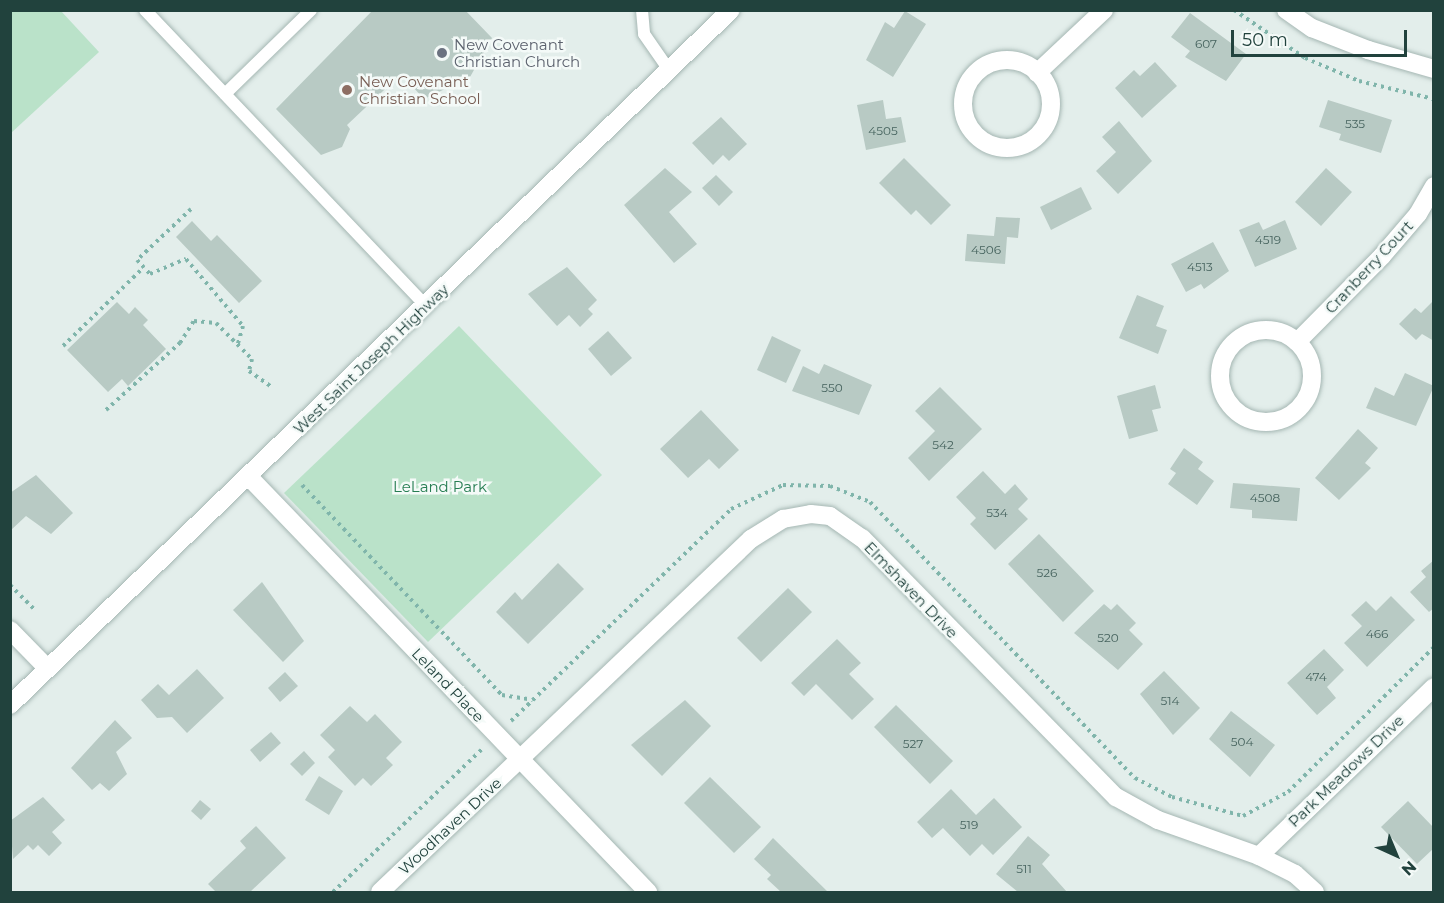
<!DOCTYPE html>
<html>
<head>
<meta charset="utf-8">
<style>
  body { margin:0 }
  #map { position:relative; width:1444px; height:903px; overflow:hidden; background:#e3eeeb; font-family:Montserrat,sans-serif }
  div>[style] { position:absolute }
  .green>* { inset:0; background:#bae2c9 }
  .building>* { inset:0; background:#b8cac4 }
  .path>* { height:4px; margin-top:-2px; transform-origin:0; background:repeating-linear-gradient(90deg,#80b5ab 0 3px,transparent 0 7.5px) }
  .roads { filter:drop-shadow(0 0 2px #a5b7b3) drop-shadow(0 0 2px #a5b7b3) }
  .lane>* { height:12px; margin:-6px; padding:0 6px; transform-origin:6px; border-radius:6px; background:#fff }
  .street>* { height:18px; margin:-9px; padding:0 9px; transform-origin:9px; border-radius:9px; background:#fff }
  .street>.ring { margin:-9px; padding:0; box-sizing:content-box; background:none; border:18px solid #fff; border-radius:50% }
  .secondary>* { height:18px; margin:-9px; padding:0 9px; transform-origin:9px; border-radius:9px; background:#fff }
  .dots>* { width:16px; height:16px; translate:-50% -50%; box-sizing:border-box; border:3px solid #f4faf8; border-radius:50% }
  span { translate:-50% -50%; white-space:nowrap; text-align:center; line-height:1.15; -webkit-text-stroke:5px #f4faf8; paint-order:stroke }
  .number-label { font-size:12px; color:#47645f }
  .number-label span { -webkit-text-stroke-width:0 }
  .worship-label { font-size:15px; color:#5b616d }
  .left { translate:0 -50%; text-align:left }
  .education-label { font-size:15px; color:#785e54 }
  .street-label { font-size:15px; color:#21423d }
  .park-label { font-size:15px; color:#267d52 }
  .frame { position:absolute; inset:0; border:12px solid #21423d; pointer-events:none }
  .north { position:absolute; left:1366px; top:825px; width:60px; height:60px; -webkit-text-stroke:4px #f4faf8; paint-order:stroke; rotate:136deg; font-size:16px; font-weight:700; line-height:24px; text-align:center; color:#21423d }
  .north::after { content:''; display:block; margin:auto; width:21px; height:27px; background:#21423d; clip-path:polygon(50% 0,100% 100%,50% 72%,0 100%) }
  .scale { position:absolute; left:1231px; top:30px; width:176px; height:27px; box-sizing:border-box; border:3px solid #21423d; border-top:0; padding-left:8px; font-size:18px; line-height:21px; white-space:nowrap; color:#21423d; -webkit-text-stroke:4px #f4faf8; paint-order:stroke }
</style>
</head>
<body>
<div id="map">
  <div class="green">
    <i style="clip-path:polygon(11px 10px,61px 11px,99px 52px,11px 133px)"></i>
    <i style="clip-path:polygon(459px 326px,602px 475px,428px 642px,284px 493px)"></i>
  </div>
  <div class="building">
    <i style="clip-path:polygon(373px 10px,465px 10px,492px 38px,470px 77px,424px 99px,401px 74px,347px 125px,350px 129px,342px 147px,321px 155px,276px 109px)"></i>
    <i style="clip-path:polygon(905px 11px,926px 24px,893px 77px,866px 60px,885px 22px,894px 28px)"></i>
    <i style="clip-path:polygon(1190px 13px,1246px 54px,1226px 81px,1185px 57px,1190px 51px,1171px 37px)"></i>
    <i style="clip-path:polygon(1155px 62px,1177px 86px,1142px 118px,1115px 88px,1134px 70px,1140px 76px)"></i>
    <i style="clip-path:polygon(883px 100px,886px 119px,901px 117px,906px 142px,866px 150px,857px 105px)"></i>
    <i style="clip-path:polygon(1328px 100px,1392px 120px,1381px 153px,1339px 140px,1341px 134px,1319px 127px)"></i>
    <i style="clip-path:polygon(721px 117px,747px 144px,729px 161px,723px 155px,713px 165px,692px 143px)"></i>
    <i style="clip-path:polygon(1119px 121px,1152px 161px,1118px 194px,1096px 171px,1116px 152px,1102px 137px)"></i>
    <i style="clip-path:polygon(904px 158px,951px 205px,931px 225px,916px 210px,911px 215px,879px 183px)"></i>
    <i style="clip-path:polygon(665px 168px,692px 192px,669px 212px,697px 244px,674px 263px,624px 205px)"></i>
    <i style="clip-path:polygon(1326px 168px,1352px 192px,1321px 226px,1295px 202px)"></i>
    <i style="clip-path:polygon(716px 175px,733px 192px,719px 206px,702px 188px)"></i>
    <i style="clip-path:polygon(1081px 187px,1092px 209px,1051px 230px,1040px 207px)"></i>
    <i style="clip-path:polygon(996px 217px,1020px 218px,1018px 238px,1007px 237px,1005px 264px,965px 261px,967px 234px,994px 236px)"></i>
    <i style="clip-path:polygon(1285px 220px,1297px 249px,1255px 267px,1239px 230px,1259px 222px,1263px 230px)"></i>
    <i style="clip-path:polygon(192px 221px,211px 241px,217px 235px,262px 281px,239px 303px,176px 237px)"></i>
    <i style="clip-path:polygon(1213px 242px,1229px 271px,1204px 289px,1201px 284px,1186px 292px,1171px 264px)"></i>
    <i style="clip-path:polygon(567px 267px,597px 300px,588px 309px,593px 314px,580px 327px,569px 315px,557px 326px,528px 294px)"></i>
    <i style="clip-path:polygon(1137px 295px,1164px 306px,1156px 326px,1167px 330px,1158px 354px,1119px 338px)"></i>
    <i style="clip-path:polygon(1434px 300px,1434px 341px,1422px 334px,1416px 340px,1399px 324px,1415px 308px,1421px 313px)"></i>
    <i style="clip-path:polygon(117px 302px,129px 314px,135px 307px,148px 320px,143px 325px,166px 349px,128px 386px,122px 379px,108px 392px,67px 350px)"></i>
    <i style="clip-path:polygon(608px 331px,632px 358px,611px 376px,588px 349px)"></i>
    <i style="clip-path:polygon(772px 336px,801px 350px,786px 383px,757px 370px)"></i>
    <i style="clip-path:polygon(824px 364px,872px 385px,859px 415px,792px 391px,803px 366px,819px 374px)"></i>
    <i style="clip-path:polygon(1405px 373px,1434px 386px,1416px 426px,1366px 408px,1375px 387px,1394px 396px)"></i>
    <i style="clip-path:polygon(1155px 385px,1161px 408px,1152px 410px,1158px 431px,1129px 439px,1117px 396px)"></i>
    <i style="clip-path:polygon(940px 387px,982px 429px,929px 481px,908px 458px,935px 431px,915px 411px)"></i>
    <i style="clip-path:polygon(701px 410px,739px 450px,719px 469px,709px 459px,688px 478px,660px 449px)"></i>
    <i style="clip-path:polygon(1358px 429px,1378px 448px,1365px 463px,1371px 468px,1339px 500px,1315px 478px)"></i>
    <i style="clip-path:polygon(1184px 448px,1203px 462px,1198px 469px,1214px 481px,1197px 505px,1168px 484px,1176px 473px,1170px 469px)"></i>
    <i style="clip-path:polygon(983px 471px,1005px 494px,1015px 484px,1028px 499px,1018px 509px,1028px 519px,995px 550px,970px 524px,976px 518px,956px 497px)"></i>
    <i style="clip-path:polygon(36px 475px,73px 513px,51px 534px,26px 516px,10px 531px,10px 493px)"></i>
    <i style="clip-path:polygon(1233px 483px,1300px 488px,1297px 521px,1252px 518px,1252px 510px,1230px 508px)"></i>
    <i style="clip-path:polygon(1039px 534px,1094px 591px,1063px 622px,1008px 564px)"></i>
    <i style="clip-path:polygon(1434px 560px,1434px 608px,1429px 612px,1410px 592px,1426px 577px,1421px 571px)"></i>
    <i style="clip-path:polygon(558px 563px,584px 589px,528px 644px,496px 612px,515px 592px,522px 600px)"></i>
    <i style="clip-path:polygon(262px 582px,304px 641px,283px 662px,233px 610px)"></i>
    <i style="clip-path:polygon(788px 588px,812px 612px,761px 662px,737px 638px)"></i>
    <i style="clip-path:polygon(1391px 596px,1415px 620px,1367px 667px,1344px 643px,1362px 626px,1351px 615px,1366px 601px,1376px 611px)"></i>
    <i style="clip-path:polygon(1104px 604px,1111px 610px,1117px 604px,1136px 623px,1129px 630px,1143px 644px,1118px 670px,1074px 633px)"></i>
    <i style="clip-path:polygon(837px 639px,861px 663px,849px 674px,874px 699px,852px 720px,816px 684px,804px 696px,791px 683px)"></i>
    <i style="clip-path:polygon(1324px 649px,1344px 670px,1327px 687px,1336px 698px,1317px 715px,1287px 683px)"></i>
    <i style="clip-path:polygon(197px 669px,224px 698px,187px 733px,172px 717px,157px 718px,141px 700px,158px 684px,169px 695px)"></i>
    <i style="clip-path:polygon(1164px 671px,1200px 708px,1173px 735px,1140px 694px)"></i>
    <i style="clip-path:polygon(285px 672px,298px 686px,280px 702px,268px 688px)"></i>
    <i style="clip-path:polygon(685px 700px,711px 726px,662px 776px,631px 745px)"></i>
    <i style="clip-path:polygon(896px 705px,953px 761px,930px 784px,874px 727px)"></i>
    <i style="clip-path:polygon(350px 706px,367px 722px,375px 714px,402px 742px,386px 758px,393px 765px,371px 786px,363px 778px,355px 786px,328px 757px,335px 750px,320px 735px)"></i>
    <i style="clip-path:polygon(1231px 711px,1275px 745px,1250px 777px,1209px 739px)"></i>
    <i style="clip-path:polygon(115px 720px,132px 738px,116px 752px,127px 774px,109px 791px,100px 783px,92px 790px,71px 768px)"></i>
    <i style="clip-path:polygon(271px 732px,281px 743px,260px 762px,250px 750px)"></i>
    <i style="clip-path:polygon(304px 751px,315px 763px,302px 776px,290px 764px)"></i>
    <i style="clip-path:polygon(319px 776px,343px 791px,329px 815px,305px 800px)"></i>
    <i style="clip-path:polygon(710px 777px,761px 827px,734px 853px,684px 803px)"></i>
    <i style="clip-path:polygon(951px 789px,976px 815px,994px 798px,1022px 827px,993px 855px,982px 844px,970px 856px,943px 828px,932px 838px,917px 822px)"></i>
    <i style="clip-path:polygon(43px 797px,65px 820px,52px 832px,62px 843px,49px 856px,38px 845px,33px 850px,28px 845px,13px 859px,10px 821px)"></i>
    <i style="clip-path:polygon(200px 800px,211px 809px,201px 820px,191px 811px)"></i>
    <i style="clip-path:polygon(1408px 801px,1434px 828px,1434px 848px,1417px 864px,1381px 827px)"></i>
    <i style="clip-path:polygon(256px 826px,286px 858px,250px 892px,216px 892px,208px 884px,246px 848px,240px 841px)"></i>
    <i style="clip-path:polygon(1028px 836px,1050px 855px,1042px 864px,1067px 892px,1018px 892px,996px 874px)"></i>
    <i style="clip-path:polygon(773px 838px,828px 892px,781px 892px,767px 879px,771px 875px,754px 859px)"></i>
  </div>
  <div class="path">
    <i style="left:1234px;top:10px;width:86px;rotate:34.1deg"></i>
    <i style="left:1305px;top:58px;width:59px;rotate:23.1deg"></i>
    <i style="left:1359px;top:81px;width:77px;rotate:13.5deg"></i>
    <i style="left:191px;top:209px;width:74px;rotate:136.6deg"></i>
    <i style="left:137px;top:260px;width:19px;rotate:47deg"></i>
    <i style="left:150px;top:274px;width:39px;rotate:-23deg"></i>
    <i style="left:186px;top:259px;width:88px;rotate:49.6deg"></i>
    <i style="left:243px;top:326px;width:19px;rotate:106deg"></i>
    <i style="left:63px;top:346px;width:113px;rotate:-44.3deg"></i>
    <i style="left:106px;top:410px;width:100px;rotate:-42.2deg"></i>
    <i style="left:180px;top:343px;width:26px;rotate:-58deg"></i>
    <i style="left:194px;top:321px;width:22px;rotate:5deg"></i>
    <i style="left:216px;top:323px;width:51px;rotate:45deg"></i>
    <i style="left:252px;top:359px;width:12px;rotate:104deg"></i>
    <i style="left:249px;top:371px;width:28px;rotate:35deg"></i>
    <i style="left:302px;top:485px;width:290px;rotate:46.4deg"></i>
    <i style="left:502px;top:695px;width:31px;rotate:9deg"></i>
    <i style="left:10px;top:585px;width:37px;rotate:45deg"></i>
    <i style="left:511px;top:721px;width:306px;rotate:-43.9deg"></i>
    <i style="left:731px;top:509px;width:57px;rotate:-24.8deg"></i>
    <i style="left:783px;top:485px;width:47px;rotate:1.2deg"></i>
    <i style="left:830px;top:486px;width:43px;rotate:21.8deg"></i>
    <i style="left:870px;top:502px;width:383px;rotate:46.2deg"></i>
    <i style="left:1135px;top:778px;width:42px;rotate:27.2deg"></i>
    <i style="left:1172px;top:797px;width:73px;rotate:15deg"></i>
    <i style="left:1243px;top:816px;width:51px;rotate:-28.1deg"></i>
    <i style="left:1288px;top:792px;width:206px;rotate:-44.8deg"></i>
    <i style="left:333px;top:892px;width:209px;rotate:-43.8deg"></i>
  </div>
  <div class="roads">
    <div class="lane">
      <i style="left:145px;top:10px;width:407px;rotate:46.5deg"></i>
      <i style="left:642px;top:10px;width:24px;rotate:85deg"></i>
      <i style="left:644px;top:34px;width:44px;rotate:55.2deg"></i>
      <i style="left:225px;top:94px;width:120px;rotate:-44.3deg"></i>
    </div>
    <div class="street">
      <i style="left:1286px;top:10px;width:32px;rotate:35deg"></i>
      <i style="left:1312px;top:28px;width:60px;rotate:21.4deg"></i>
      <i style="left:1368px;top:50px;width:69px;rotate:16.1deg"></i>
      <i class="ring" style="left:963px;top:60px;width:70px;height:70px"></i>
      <i style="left:1037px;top:73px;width:92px;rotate:-43.2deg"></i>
      <i class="ring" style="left:1220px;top:330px;width:74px;height:74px"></i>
      <i style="left:1297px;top:342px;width:121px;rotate:-45.3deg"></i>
      <i style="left:1382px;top:256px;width:55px;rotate:-49.4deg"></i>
      <i style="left:1418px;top:214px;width:32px;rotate:-60deg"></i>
      <i style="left:249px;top:477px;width:576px;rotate:46.13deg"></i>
      <i style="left:10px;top:630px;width:54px;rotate:45.7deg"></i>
      <i style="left:1259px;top:856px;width:243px;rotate:-44deg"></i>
      <i style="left:380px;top:892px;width:512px;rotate:-43.58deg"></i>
      <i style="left:751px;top:539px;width:38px;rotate:-32deg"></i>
      <i style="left:783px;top:519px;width:28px;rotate:-10deg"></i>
      <i style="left:811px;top:514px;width:19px;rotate:6deg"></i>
      <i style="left:830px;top:516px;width:39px;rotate:35deg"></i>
      <i style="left:862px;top:538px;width:363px;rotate:45.6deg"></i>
      <i style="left:1116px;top:797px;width:48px;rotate:28.7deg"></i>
      <i style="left:1158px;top:820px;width:107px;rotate:19.6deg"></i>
      <i style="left:1259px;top:856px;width:40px;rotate:26.6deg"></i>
      <i style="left:1295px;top:874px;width:27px;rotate:42deg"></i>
    </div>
    <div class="secondary">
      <i style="left:10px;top:705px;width:1001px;rotate:-43.95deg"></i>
    </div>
  </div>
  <div class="dots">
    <i style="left:442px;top:53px;background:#6b7280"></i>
    <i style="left:347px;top:90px;background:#8d6e63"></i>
  </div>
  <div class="number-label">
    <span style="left:1206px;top:44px">607</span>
    <span style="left:1355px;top:124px">535</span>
    <span style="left:883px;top:131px">4505</span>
    <span style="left:1268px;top:240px">4519</span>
    <span style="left:986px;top:250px">4506</span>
    <span style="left:1200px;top:267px">4513</span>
    <span style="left:832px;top:388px">550</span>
    <span style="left:943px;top:445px">542</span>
    <span style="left:1265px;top:498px">4508</span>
    <span style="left:997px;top:513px">534</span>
    <span style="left:1047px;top:573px">526</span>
    <span style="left:1377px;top:634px">466</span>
    <span style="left:1108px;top:638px">520</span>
    <span style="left:1316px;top:677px">474</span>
    <span style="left:1170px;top:701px">514</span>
    <span style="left:1242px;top:742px">504</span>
    <span style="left:913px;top:744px">527</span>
    <span style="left:969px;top:825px">519</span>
    <span style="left:1024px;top:869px">511</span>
  </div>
  <div class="worship-label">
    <span class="left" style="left:454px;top:53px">New Covenant<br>Christian Church</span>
  </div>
  <div class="education-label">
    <span class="left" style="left:359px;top:90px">New Covenant<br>Christian School</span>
  </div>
  <div class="street-label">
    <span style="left:1369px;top:267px;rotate:-47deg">Cranberry Court</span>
    <span style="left:371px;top:359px;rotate:-44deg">West Saint Joseph Highway</span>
    <span style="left:911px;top:590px;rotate:46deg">Elmshaven Drive</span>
    <span style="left:448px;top:685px;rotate:46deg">Leland Place</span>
    <span style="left:1346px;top:771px;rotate:-44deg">Park Meadows Drive</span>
    <span style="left:450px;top:826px;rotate:-43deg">Woodhaven Drive</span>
  </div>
  <div class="park-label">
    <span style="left:440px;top:487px">LeLand Park</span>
  </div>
  <div class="frame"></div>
  <div class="north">N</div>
  <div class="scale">50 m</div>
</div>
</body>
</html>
